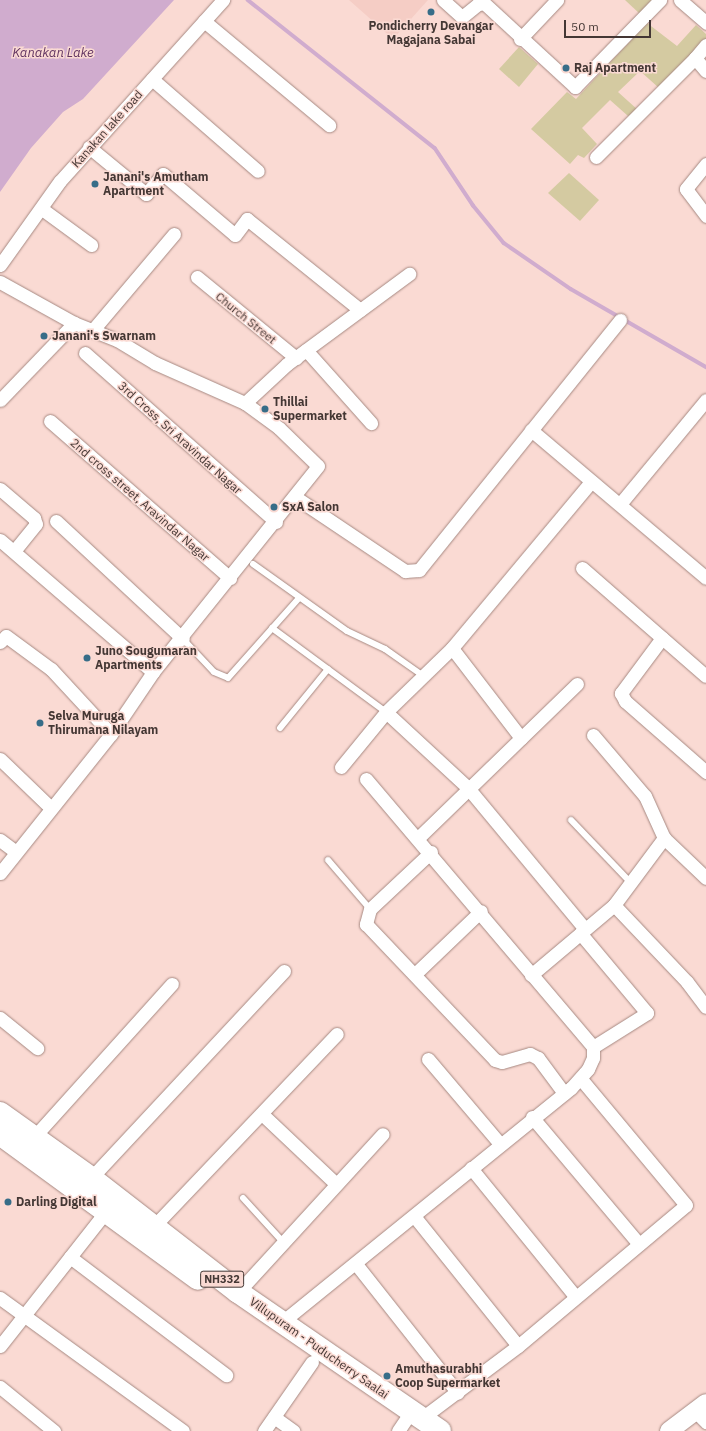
<!DOCTYPE html>
<html>
<head>
<meta charset="utf-8">
<style>
  body { margin:0 }
  #map { position:relative; width:706px; height:1431px; overflow:hidden; background:#fadad3; font-family:"IBM Plex Sans",sans-serif }
  div>[style] { position:absolute }
  .built>* { inset:0; background:#f5cdc5 }
  .green>* { inset:0; background:#d4caa1 }
  .water>* { inset:0; background:#d0acce }
  .stream>* { height:3.5px; margin:-1.75px; padding:0 1.75px; transform-origin:1.75px; border-radius:1.75px; background:#d0acce }
  .roads { filter:drop-shadow(0 0 1px #a68982) drop-shadow(0 0 1px #a68982) }
  .lane>* { height:6px; margin:-3px; padding:0 3px; transform-origin:3px; border-radius:3px; background:#fff }
  .street>* { height:13px; margin:-6.5px; padding:0 6.5px; transform-origin:6.5px; border-radius:6.5px; background:#fff }
  .secondary>* { height:18px; margin:-9px; padding:0 9px; transform-origin:9px; border-radius:9px; background:#fff }
  .highway>* { height:22px; margin:-11px; padding:0 11px; transform-origin:11px; border-radius:11px; background:#fff }
  .dots>* { width:11px; height:11px; translate:-50% -50%; box-sizing:border-box; border:2px solid #fadad3; border-radius:50% }
  span { translate:-50% -50%; white-space:nowrap; text-align:center; line-height:1.15; -webkit-text-stroke:3px #fadad3; paint-order:stroke }
  .shield-label span { padding:1px 3px; background:#fadad3; border:1px solid; border-radius:3px; -webkit-text-stroke-width:0 }
  .shield-label { font-size:11px; color:#443734; font-weight:700 }
  .poi-label { font-size:12px; color:#443734; font-weight:700 }
  .left { translate:0 -50%; text-align:left }
  .street-label { font-size:12px; color:#443734 }
  .water-label { font-size:13px; color:#633562; font-style:italic }
  .scale { position:absolute; left:564px; top:20px; width:87px; height:18px; box-sizing:border-box; border:2px solid #443734; border-top:0; padding-left:5px; font-size:12px; line-height:14px; white-space:nowrap; color:#443734; -webkit-text-stroke:3px #fadad3; paint-order:stroke }
</style>
</head>
<body>
<div id="map">
  <div class="built">
    <i style="clip-path:polygon(349px 0,428px 0,393px 39px)"></i>
  </div>
  <div class="green">
    <i style="clip-path:polygon(625px 0,655px 0,641px 15px)"></i>
    <i style="clip-path:polygon(647px 23px,677px 46px,696px 25px,706px 34px,706px 41px,659px 88px,640px 71px,618px 92px,638px 110px,628px 116px,610px 100px,582px 128px,597px 144px,584px 158px,578px 155px,570px 164px,531px 129px,567px 92px,576px 99px)"></i>
    <i style="clip-path:polygon(519px 47px,538px 64px,519px 87px,499px 69px)"></i>
    <i style="clip-path:polygon(569px 173px,599px 200px,580px 221px,548px 193px)"></i>
  </div>
  <div class="water">
    <i style="clip-path:polygon(0 0,174px 0,83px 99px,63px 112px,31px 148px,0 192px)"></i>
  </div>
  <div class="stream">
    <i style="left:248px;top:0;width:238px;rotate:38.4deg"></i>
    <i style="left:435px;top:148px;width:69px;rotate:56.3deg"></i>
    <i style="left:473px;top:205px;width:49px;rotate:50.8deg"></i>
    <i style="left:504px;top:243px;width:81px;rotate:34.5deg"></i>
    <i style="left:571px;top:289px;width:156px;rotate:30deg"></i>
  </div>
  <div class="roads">
    <div class="lane">
      <i style="left:253px;top:564px;width:115px;rotate:35.5deg"></i>
      <i style="left:347px;top:631px;width:42px;rotate:25.3deg"></i>
      <i style="left:385px;top:649px;width:45px;rotate:35.1deg"></i>
      <i style="left:272px;top:628px;width:142px;rotate:36.4deg"></i>
      <i style="left:183px;top:639px;width:45px;rotate:46.8deg"></i>
      <i style="left:214px;top:672px;width:15px;rotate:23deg"></i>
      <i style="left:228px;top:678px;width:107px;rotate:-48.4deg"></i>
      <i style="left:280px;top:728px;width:76px;rotate:-50.9deg"></i>
      <i style="left:571px;top:820px;width:87px;rotate:46.4deg"></i>
      <i style="left:328px;top:860px;width:65px;rotate:49.4deg"></i>
      <i style="left:243px;top:1198px;width:59px;rotate:47.7deg"></i>
    </div>
    <div class="street">
      <i style="left:443px;top:0;width:25px;rotate:42deg"></i>
      <i style="left:462px;top:17px;width:21px;rotate:-39deg"></i>
      <i style="left:478px;top:4px;width:6px;rotate:-9deg"></i>
      <i style="left:484px;top:3px;width:124px;rotate:42.7deg"></i>
      <i style="left:575px;top:87px;width:122px;rotate:-45.7deg"></i>
      <i style="left:680px;top:0;width:35px;rotate:41deg"></i>
      <i style="left:204px;top:21px;width:163px;rotate:39.8deg"></i>
      <i style="left:520px;top:39px;width:54px;rotate:-46.5deg"></i>
      <i style="left:706px;top:45px;width:17px;rotate:130deg"></i>
      <i style="left:695px;top:58px;width:17px;rotate:50deg"></i>
      <i style="left:152px;top:79px;width:140px;rotate:41deg"></i>
      <i style="left:89px;top:147px;width:74px;rotate:39.5deg"></i>
      <i style="left:146px;top:194px;width:26px;rotate:-50deg"></i>
      <i style="left:163px;top:174px;width:94px;rotate:40.3deg"></i>
      <i style="left:235px;top:235px;width:20px;rotate:-53deg"></i>
      <i style="left:247px;top:219px;width:145px;rotate:38.8deg"></i>
      <i style="left:596px;top:157px;width:140px;rotate:-45deg"></i>
      <i style="left:706px;top:164px;width:32px;rotate:129deg"></i>
      <i style="left:686px;top:189px;width:34px;rotate:53deg"></i>
      <i style="left:42px;top:209px;width:61px;rotate:36.3deg"></i>
      <i style="left:0;top:265px;width:103px;rotate:-54.5deg"></i>
      <i style="left:60px;top:181px;width:244px;rotate:-48deg"></i>
      <i style="left:197px;top:277px;width:128px;rotate:39.3deg"></i>
      <i style="left:0;top:282px;width:85px;rotate:29deg"></i>
      <i style="left:74px;top:323px;width:46px;rotate:21.6deg"></i>
      <i style="left:117px;top:340px;width:44px;rotate:31.2deg"></i>
      <i style="left:155px;top:363px;width:98px;rotate:24deg"></i>
      <i style="left:245px;top:403px;width:42px;rotate:36.3deg"></i>
      <i style="left:279px;top:428px;width:54px;rotate:44.3deg"></i>
      <i style="left:318px;top:466px;width:264px;rotate:128.7deg"></i>
      <i style="left:153px;top:672px;width:75px;rotate:124.1deg"></i>
      <i style="left:111px;top:734px;width:178px;rotate:128.6deg"></i>
      <i style="left:92px;top:331px;width:127px;rotate:-49.8deg"></i>
      <i style="left:306px;top:350px;width:98px;rotate:48.3deg"></i>
      <i style="left:85px;top:353px;width:255px;rotate:41.5deg"></i>
      <i style="left:0;top:400px;width:107px;rotate:-46.1deg"></i>
      <i style="left:245px;top:403px;width:57px;rotate:-42.9deg"></i>
      <i style="left:287px;top:364px;width:152px;rotate:-36.4deg"></i>
      <i style="left:50px;top:421px;width:239px;rotate:41.1deg"></i>
      <i style="left:531px;top:430px;width:229px;rotate:40.2deg"></i>
      <i style="left:0;top:489px;width:45px;rotate:40.5deg"></i>
      <i style="left:34px;top:518px;width:6px;rotate:72deg"></i>
      <i style="left:36px;top:524px;width:35px;rotate:129deg"></i>
      <i style="left:295px;top:497px;width:133px;rotate:33.9deg"></i>
      <i style="left:405px;top:571px;width:14px;rotate:-4deg"></i>
      <i style="left:419px;top:570px;width:321px;rotate:-51.2deg"></i>
      <i style="left:620px;top:504px;width:135px;rotate:-50.4deg"></i>
      <i style="left:56px;top:521px;width:173px;rotate:42.9deg"></i>
      <i style="left:0;top:540px;width:202px;rotate:40.8deg"></i>
      <i style="left:582px;top:568px;width:164px;rotate:41.1deg"></i>
      <i style="left:662px;top:638px;width:69px;rotate:126.7deg"></i>
      <i style="left:621px;top:693px;width:9px;rotate:63deg"></i>
      <i style="left:625px;top:701px;width:108px;rotate:41.2deg"></i>
      <i style="left:0;top:642px;width:8px;rotate:-45deg"></i>
      <i style="left:6px;top:636px;width:56px;rotate:36.3deg"></i>
      <i style="left:51px;top:669px;width:88px;rotate:47.3deg"></i>
      <i style="left:386px;top:712px;width:112px;rotate:42.8deg"></i>
      <i style="left:468px;top:788px;width:183px;rotate:50.3deg"></i>
      <i style="left:593px;top:735px;width:80px;rotate:49.6deg"></i>
      <i style="left:645px;top:796px;width:46px;rotate:65.7deg"></i>
      <i style="left:664px;top:838px;width:58px;rotate:43.6deg"></i>
      <i style="left:521px;top:738px;width:113px;rotate:-127.5deg"></i>
      <i style="left:452px;top:648px;width:217px;rotate:-50.1deg"></i>
      <i style="left:0;top:759px;width:71px;rotate:43.9deg"></i>
      <i style="left:341px;top:767px;width:71px;rotate:-50.7deg"></i>
      <i style="left:386px;top:712px;width:92px;rotate:-44.1deg"></i>
      <i style="left:366px;top:779px;width:351px;rotate:49.7deg"></i>
      <i style="left:419px;top:837px;width:220px;rotate:-44.1deg"></i>
      <i style="left:0;top:840px;width:20px;rotate:37deg"></i>
      <i style="left:431px;top:852px;width:83px;rotate:136.9deg"></i>
      <i style="left:370px;top:909px;width:16px;rotate:105deg"></i>
      <i style="left:366px;top:924px;width:187px;rotate:46.5deg"></i>
      <i style="left:495px;top:1060px;width:7px;rotate:16deg"></i>
      <i style="left:502px;top:1062px;width:29px;rotate:-16deg"></i>
      <i style="left:530px;top:1054px;width:9px;rotate:27deg"></i>
      <i style="left:538px;top:1058px;width:44px;rotate:53.4deg"></i>
      <i style="left:614px;top:905px;width:84px;rotate:-53.3deg"></i>
      <i style="left:415px;top:974px;width:91px;rotate:-43.7deg"></i>
      <i style="left:531px;top:975px;width:109px;rotate:-40.1deg"></i>
      <i style="left:614px;top:905px;width:106px;rotate:46.5deg"></i>
      <i style="left:687px;top:982px;width:31px;rotate:53deg"></i>
      <i style="left:0;top:1018px;width:48px;rotate:39deg"></i>
      <i style="left:428px;top:1059px;width:111px;rotate:49.7deg"></i>
      <i style="left:262px;top:1114px;width:102px;rotate:43.4deg"></i>
      <i style="left:532px;top:1117px;width:166px;rotate:49.9deg"></i>
      <i style="left:34px;top:1137px;width:206px;rotate:-48deg"></i>
      <i style="left:471px;top:1168px;width:166px;rotate:50.9deg"></i>
      <i style="left:91px;top:1178px;width:283px;rotate:-47deg"></i>
      <i style="left:414px;top:1216px;width:166px;rotate:51.3deg"></i>
      <i style="left:154px;top:1226px;width:265px;rotate:-46.4deg"></i>
      <i style="left:70px;top:1257px;width:196px;rotate:37.1deg"></i>
      <i style="left:356px;top:1264px;width:164px;rotate:51.7deg"></i>
      <i style="left:238px;top:1292px;width:214px;rotate:-47.5deg"></i>
      <i style="left:0;top:1298px;width:226px;rotate:36deg"></i>
      <i style="left:282px;top:1322px;width:372px;rotate:-39deg"></i>
      <i style="left:571px;top:1088px;width:25px;rotate:-48deg"></i>
      <i style="left:588px;top:1069px;width:12px;rotate:-66deg"></i>
      <i style="left:593px;top:1058px;width:11px;rotate:-90deg"></i>
      <i style="left:593px;top:1047px;width:64px;rotate:-32.2deg"></i>
      <i style="left:647px;top:1013px;width:104px;rotate:-129.9deg"></i>
      <i style="left:0;top:1346px;width:178px;rotate:-51.8deg"></i>
      <i style="left:0;top:1387px;width:70px;rotate:39.2deg"></i>
      <i style="left:695px;top:1411px;width:16px;rotate:45deg"></i>
      <i style="left:274px;top:1417px;width:24px;rotate:36deg"></i>
      <i style="left:422px;top:1418px;width:120px;rotate:-36.9deg"></i>
      <i style="left:518px;top:1346px;width:219px;rotate:-40deg"></i>
      <i style="left:686px;top:1205px;width:165px;rotate:-129.8deg"></i>
      <i style="left:264px;top:1431px;width:84px;rotate:-55.2deg"></i>
      <i style="left:398px;top:1431px;width:23px;rotate:-56deg"></i>
    </div>
    <div class="secondary">
      <i style="left:669px;top:1431px;width:46px;rotate:-37.1deg"></i>
    </div>
    <div class="highway">
      <i style="left:0;top:1113px;width:112px;rotate:35.5deg"></i>
      <i style="left:91px;top:1178px;width:186px;rotate:37.8deg"></i>
      <i style="left:238px;top:1292px;width:245px;rotate:34.5deg"></i>
      <i style="left:0;top:1134px;width:245px;rotate:36.2deg"></i>
    </div>
  </div>
  <div class="dots">
    <i style="left:431px;top:12px;background:#376d88"></i>
    <i style="left:566px;top:68px;background:#376d88"></i>
    <i style="left:95px;top:184px;background:#376d88"></i>
    <i style="left:44px;top:336px;background:#376d88"></i>
    <i style="left:265px;top:409px;background:#376d88"></i>
    <i style="left:274px;top:507px;background:#376d88"></i>
    <i style="left:87px;top:658px;background:#376d88"></i>
    <i style="left:40px;top:723px;background:#376d88"></i>
    <i style="left:8px;top:1202px;background:#376d88"></i>
    <i style="left:387px;top:1376px;background:#376d88"></i>
  </div>
  <div class="shield-label">
    <span style="left:222px;top:1279px">NH332</span>
  </div>
  <div class="poi-label">
    <span style="left:431px;top:33px">Pondicherry Devangar<br>Magajana Sabai</span>
    <span class="left" style="left:574px;top:68px">Raj Apartment</span>
    <span class="left" style="left:103px;top:184px">Janani's Amutham<br>Apartment</span>
    <span class="left" style="left:52px;top:336px">Janani's Swarnam</span>
    <span class="left" style="left:273px;top:409px">Thillai<br>Supermarket</span>
    <span class="left" style="left:282px;top:507px">SxA Salon</span>
    <span class="left" style="left:95px;top:658px">Juno Sougumaran<br>Apartments</span>
    <span class="left" style="left:48px;top:723px">Selva Muruga<br>Thirumana Nilayam</span>
    <span class="left" style="left:16px;top:1202px">Darling Digital</span>
    <span class="left" style="left:395px;top:1376px">Amuthasurabhi<br>Coop Supermarket</span>
  </div>
  <div class="street-label">
    <span style="left:107px;top:129px;rotate:-48deg">Kanakan lake road</span>
    <span style="left:246px;top:318px;rotate:39deg">Church Street</span>
    <span style="left:180px;top:438px;rotate:42deg">3rd Cross, Sri Aravindar Nagar</span>
    <span style="left:140px;top:500px;rotate:41deg">2nd cross street, Aravindar Nagar</span>
    <span style="left:319px;top:1348px;rotate:35deg">Villupuram - Puducherry Saalai</span>
  </div>
  <div class="water-label">
    <span style="left:53px;top:53px">Kanakan Lake</span>
  </div>
  <div class="scale">50 m</div>
</div>
</body>
</html>
